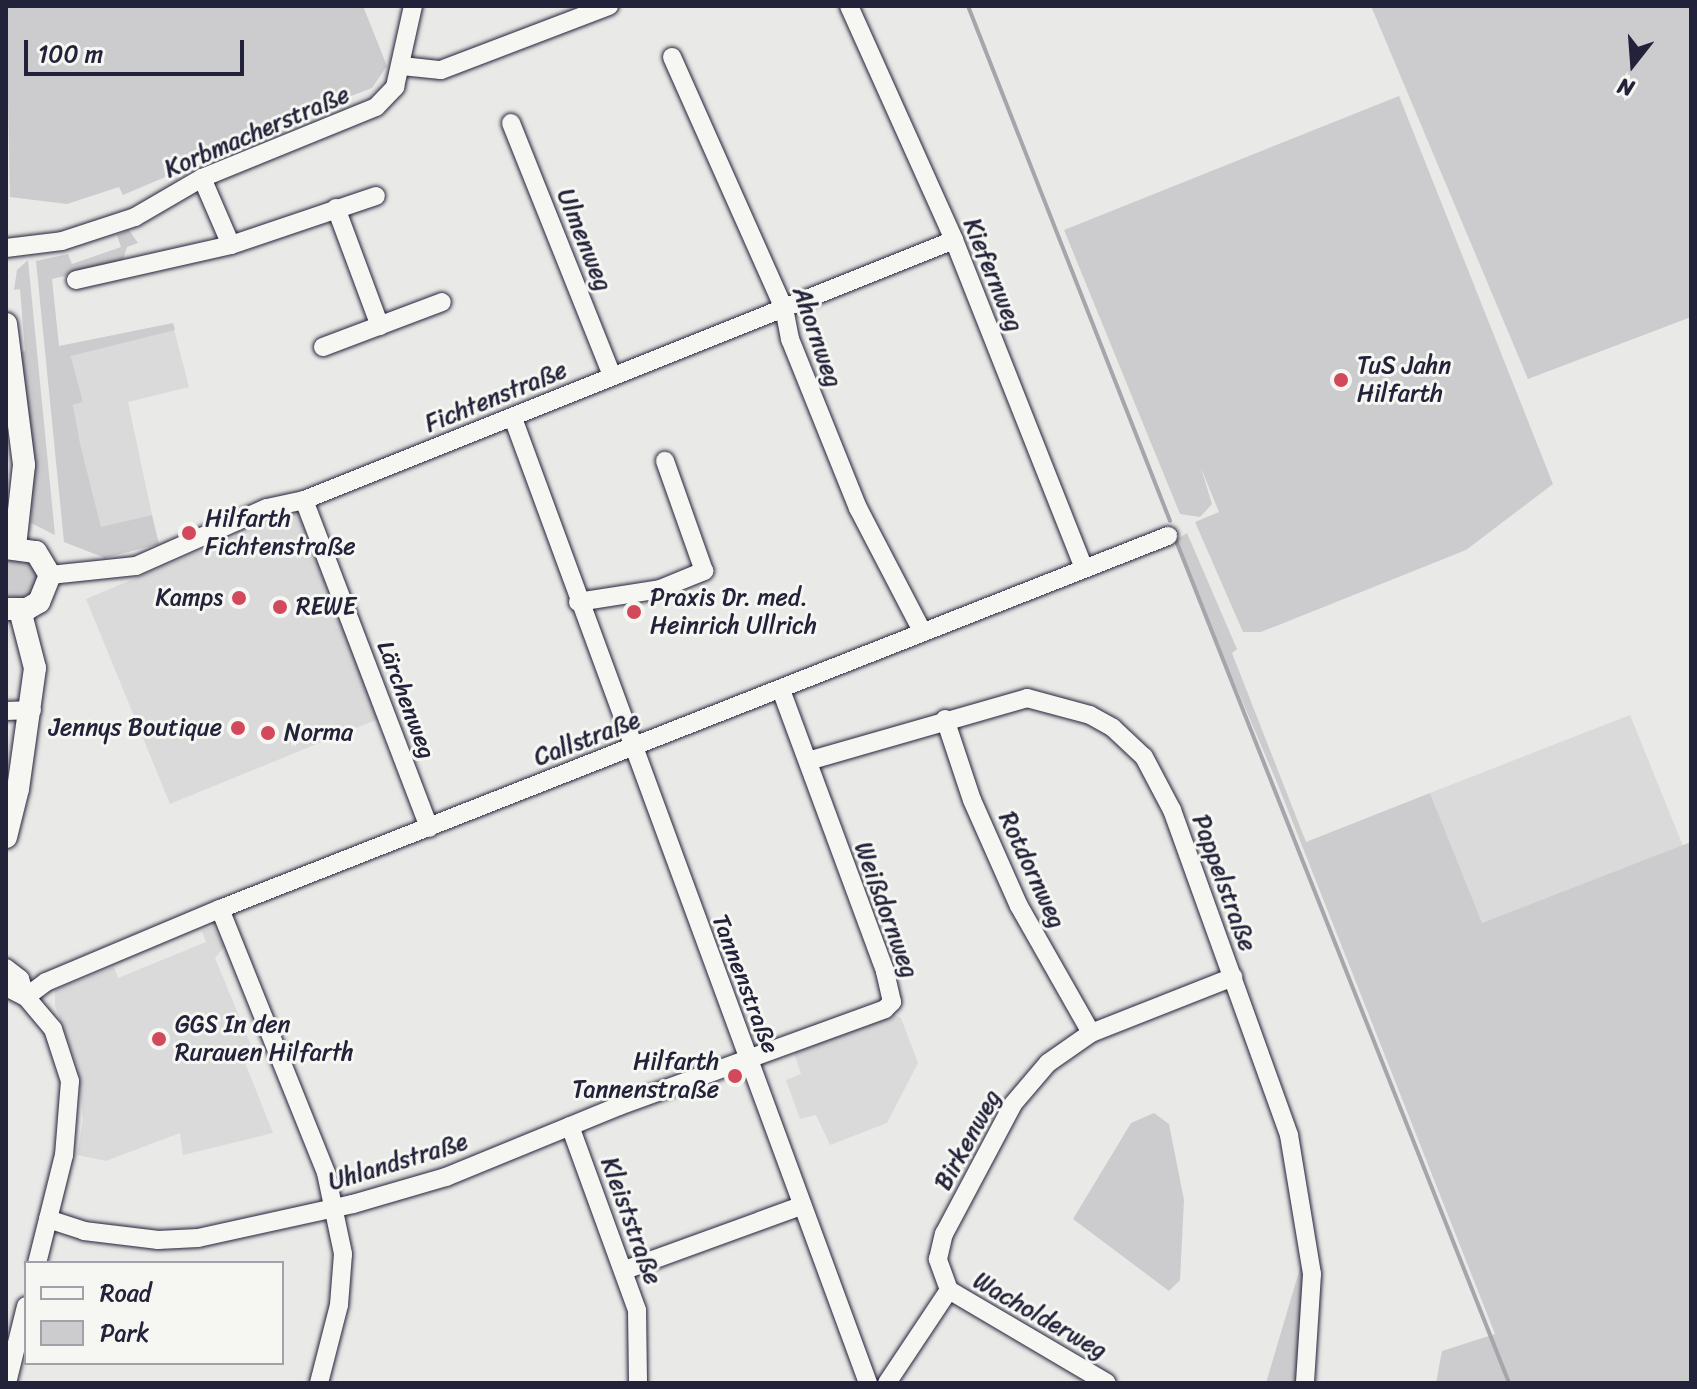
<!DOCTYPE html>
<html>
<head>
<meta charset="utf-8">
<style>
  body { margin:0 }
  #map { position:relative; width:1697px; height:1389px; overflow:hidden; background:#e9e9e7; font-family:Sriracha,sans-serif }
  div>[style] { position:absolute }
  .built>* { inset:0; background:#dadada }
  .green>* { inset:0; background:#ccccce }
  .stream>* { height:4px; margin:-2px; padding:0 2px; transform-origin:2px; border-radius:2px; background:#a5a5ac }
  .roads { filter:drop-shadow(0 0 2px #22223b) drop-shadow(0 0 2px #22223b) }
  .minor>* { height:18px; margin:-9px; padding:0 9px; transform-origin:9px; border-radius:9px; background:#f6f6f2 }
  .major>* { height:22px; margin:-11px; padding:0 11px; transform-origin:11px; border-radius:11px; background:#f6f6f2 }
  .dots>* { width:22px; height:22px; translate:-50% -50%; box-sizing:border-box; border:4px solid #f6f6f2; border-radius:50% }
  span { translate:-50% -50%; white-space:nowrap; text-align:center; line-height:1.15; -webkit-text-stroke:6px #f6f6f2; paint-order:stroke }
  .street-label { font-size:24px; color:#22223b }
  .poi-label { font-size:24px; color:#22223b }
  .left { translate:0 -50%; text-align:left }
  .right { translate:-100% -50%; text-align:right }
  .frame { position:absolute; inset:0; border:8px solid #22223b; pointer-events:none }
  .legend { position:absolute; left:24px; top:1261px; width:260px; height:104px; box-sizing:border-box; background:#f6f6f2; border:2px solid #a1a1a9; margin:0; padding:10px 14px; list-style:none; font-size:24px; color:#22223b }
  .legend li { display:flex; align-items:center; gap:16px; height:40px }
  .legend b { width:40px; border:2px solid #a1a1a9 }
  .north { position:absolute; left:1593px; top:24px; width:80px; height:80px; -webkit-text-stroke:6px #f6f6f2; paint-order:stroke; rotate:197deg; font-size:22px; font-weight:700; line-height:32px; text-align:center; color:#22223b }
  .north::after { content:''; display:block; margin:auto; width:28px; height:36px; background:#22223b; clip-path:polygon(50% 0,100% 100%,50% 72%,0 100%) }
  .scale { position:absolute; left:24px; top:40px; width:220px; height:36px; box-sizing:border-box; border:4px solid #22223b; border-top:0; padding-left:10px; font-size:24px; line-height:28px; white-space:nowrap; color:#22223b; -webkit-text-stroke:6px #f6f6f2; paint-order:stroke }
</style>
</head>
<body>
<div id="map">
  <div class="built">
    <i style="clip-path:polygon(174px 329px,189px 387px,128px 402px,152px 515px,101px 528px,79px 444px,73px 405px,83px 402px,71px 355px)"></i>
    <i style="clip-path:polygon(298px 510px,378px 719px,170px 804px,86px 599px)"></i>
    <i style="clip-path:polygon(1630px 715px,1683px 846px,1482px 924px,1430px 793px)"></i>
    <i style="clip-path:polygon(213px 926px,224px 947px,215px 958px,251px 1045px,240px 1050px,273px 1133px,183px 1155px,180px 1133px,106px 1161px,77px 1155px,83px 1120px,78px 1068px,55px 1006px,55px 990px,114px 967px,118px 978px,206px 942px,202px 931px)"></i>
    <i style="clip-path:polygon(891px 1013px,901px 1018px,918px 1063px,887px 1123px,830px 1145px,816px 1115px,800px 1119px,786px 1080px,801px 1074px,794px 1053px)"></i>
  </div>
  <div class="green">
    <i style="clip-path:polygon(6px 6px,363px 6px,387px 66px,372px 88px,174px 164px,177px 172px,123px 195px,119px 187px,67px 204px,10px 197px)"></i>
    <i style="clip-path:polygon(1371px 6px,1691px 6px,1691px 317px,1528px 379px)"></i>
    <i style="clip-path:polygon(1399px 96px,1553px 484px,1466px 550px,1261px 632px,1243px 632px,1195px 522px,1219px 512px,1201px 468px,1212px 504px,1200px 517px,1180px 514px,1064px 230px)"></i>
    <i style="clip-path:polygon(129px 230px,138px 243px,127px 247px,122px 263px,52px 279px,59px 346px,173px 323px,175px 330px,71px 356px,83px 402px,73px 405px,80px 444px,101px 527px,152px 515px,159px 544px,105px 558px,64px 542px,36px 261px,68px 254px,72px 264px,121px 247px,117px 235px)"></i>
    <i style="clip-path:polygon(28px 260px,55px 535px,31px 523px,32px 467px,20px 352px,25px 351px,20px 289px,14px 290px,17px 270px)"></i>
    <i style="clip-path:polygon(1187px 533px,1237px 649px,1232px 653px,1306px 842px,1430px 793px,1482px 923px,1691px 842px,1691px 1383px,1436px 1383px,1442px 1351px,1495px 1334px,1278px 785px,1174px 541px)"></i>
    <i style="clip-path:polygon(27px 559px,38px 574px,33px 592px,21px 598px,8px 596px,6px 561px)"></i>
    <i style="clip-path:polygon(1154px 1113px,1169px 1124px,1184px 1200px,1180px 1280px,1169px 1291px,1073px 1219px,1131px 1123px)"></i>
    <i style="clip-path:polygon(1303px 1258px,1307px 1262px,1299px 1383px,1266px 1383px)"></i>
  </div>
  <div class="stream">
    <i style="left:968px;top:6px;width:553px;rotate:68.58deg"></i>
    <i style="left:1175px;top:538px;width:909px;rotate:68.43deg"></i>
  </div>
  <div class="roads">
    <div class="minor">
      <i style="left:849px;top:6px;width:256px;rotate:65.8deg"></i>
      <i style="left:954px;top:240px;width:351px;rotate:68.4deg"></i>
      <i style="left:672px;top:57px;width:275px;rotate:66deg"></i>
      <i style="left:784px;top:308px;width:32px;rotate:79deg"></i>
      <i style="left:790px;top:339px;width:182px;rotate:68.1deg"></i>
      <i style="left:858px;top:508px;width:139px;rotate:62.5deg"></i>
      <i style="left:402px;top:66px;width:39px;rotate:6deg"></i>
      <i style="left:441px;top:70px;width:180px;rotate:-20.9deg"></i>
      <i style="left:511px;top:123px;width:271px;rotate:68.2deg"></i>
      <i style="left:202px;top:178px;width:73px;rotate:66.6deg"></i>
      <i style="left:231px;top:245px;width:153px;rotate:-18.7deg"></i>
      <i style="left:336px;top:208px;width:126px;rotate:69.6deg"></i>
      <i style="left:6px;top:248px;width:56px;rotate:-7.1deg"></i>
      <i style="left:62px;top:241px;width:77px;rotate:-18.2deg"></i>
      <i style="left:135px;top:217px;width:78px;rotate:-30.2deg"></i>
      <i style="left:202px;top:178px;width:188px;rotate:-22.2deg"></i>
      <i style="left:376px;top:107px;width:28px;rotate:-46deg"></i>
      <i style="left:395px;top:87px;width:83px;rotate:-77.5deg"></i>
      <i style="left:76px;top:280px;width:159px;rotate:-12.7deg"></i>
      <i style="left:323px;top:347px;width:127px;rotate:-20.7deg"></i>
      <i style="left:513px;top:418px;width:1028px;rotate:69.8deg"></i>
      <i style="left:304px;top:500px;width:351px;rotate:69.1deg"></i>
      <i style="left:50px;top:575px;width:86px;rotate:-6deg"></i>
      <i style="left:136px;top:566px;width:143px;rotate:-23.9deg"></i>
      <i style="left:267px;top:508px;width:38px;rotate:-12deg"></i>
      <i style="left:304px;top:500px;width:700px;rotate:-21.8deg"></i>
      <i style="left:578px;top:602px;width:83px;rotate:-9deg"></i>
      <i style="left:660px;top:589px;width:48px;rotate:-22.2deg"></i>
      <i style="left:704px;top:571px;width:117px;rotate:-109.5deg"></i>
      <i style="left:6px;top:711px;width:26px;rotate:-2deg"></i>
      <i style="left:945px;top:719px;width:85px;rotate:71.6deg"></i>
      <i style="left:972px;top:800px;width:116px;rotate:66.1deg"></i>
      <i style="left:1019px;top:906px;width:146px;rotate:60.4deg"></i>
      <i style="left:808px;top:761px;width:228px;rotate:-16deg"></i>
      <i style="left:1027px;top:698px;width:65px;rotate:15.1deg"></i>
      <i style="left:1090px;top:715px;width:26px;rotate:29deg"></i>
      <i style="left:1113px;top:728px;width:42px;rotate:43.1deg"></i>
      <i style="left:1144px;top:757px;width:60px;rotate:62.2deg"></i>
      <i style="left:1172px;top:810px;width:345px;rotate:70.2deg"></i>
      <i style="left:1289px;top:1135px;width:141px;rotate:80.6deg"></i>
      <i style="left:1312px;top:1274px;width:109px;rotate:93.7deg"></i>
      <i style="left:220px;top:909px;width:284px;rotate:68.1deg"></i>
      <i style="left:326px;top:1173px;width:83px;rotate:78.1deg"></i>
      <i style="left:343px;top:1254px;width:51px;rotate:94.5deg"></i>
      <i style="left:339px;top:1305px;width:81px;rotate:104.4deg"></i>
      <i style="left:6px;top:968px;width:18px;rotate:38deg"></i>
      <i style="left:20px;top:979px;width:19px;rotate:72deg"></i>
      <i style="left:6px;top:987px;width:22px;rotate:27deg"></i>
      <i style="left:26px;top:997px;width:42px;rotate:49.8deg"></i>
      <i style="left:53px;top:1029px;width:55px;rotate:71.9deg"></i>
      <i style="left:70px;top:1081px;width:74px;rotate:94.6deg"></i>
      <i style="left:64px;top:1155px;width:111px;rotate:104deg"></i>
      <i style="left:26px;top:997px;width:25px;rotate:-37deg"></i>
      <i style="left:46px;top:982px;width:189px;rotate:-22.8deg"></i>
      <i style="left:220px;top:909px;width:1019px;rotate:-21.48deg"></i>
      <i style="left:570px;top:1126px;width:196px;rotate:70deg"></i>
      <i style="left:637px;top:1310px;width:73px;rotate:89.2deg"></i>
      <i style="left:48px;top:1219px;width:38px;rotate:18deg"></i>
      <i style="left:84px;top:1231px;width:75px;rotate:6.9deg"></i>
      <i style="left:158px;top:1240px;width:40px;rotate:-2.9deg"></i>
      <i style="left:198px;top:1238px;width:159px;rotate:-12.4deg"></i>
      <i style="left:353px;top:1204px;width:97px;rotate:-16.2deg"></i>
      <i style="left:446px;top:1177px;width:187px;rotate:-22.3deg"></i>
      <i style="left:619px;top:1106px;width:283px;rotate:-20deg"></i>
      <i style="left:885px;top:1009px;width:10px;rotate:-45deg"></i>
      <i style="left:892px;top:1002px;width:32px;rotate:-103deg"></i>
      <i style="left:885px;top:971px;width:300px;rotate:-110.3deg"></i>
      <i style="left:625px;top:1270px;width:187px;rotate:-20deg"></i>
      <i style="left:949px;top:1290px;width:183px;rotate:30.5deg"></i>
      <i style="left:7px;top:1383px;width:79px;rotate:-76.1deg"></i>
      <i style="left:887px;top:1383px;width:112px;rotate:-56.3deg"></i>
      <i style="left:949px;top:1290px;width:33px;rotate:-110deg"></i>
      <i style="left:938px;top:1259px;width:26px;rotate:-77deg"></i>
      <i style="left:944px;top:1234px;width:147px;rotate:-62deg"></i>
      <i style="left:1013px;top:1104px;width:54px;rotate:-49.5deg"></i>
      <i style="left:1048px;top:1063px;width:52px;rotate:-34.9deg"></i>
      <i style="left:1091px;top:1033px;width:153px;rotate:-21.5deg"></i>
    </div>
    <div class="major">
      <i style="left:6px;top:324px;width:142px;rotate:82.7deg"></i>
      <i style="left:24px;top:465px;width:81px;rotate:96.3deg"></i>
      <i style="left:6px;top:548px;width:30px;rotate:8deg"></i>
      <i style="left:36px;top:552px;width:27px;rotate:59deg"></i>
      <i style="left:50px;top:575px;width:29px;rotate:112deg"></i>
      <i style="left:39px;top:602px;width:14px;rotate:150deg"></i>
      <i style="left:27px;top:609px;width:20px;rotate:180deg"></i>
      <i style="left:6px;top:837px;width:49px;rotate:-76deg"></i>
      <i style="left:18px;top:789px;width:122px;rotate:-82deg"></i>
      <i style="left:35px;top:668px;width:60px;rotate:-104.5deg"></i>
    </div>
  </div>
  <div class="dots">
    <i style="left:1341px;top:380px;background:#d1495b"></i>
    <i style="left:189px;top:533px;background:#d1495b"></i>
    <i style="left:239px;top:598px;background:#d1495b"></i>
    <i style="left:280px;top:607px;background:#d1495b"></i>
    <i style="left:634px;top:612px;background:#d1495b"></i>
    <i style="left:238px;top:728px;background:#d1495b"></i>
    <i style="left:268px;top:733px;background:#d1495b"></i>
    <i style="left:159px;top:1039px;background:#d1495b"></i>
    <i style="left:735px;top:1076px;background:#d1495b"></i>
  </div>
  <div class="street-label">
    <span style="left:257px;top:132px;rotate:-23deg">Korbmacherstraße</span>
    <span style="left:584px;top:240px;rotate:68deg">Ulmenweg</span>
    <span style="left:993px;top:275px;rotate:68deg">Kiefernweg</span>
    <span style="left:817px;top:337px;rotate:71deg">Ahornweg</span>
    <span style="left:496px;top:397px;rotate:-22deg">Fichtenstraße</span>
    <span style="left:406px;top:700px;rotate:69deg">Lärchenweg</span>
    <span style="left:587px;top:739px;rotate:-21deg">Callstraße</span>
    <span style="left:1032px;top:870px;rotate:65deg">Rotdornweg</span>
    <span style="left:1224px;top:883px;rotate:70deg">Pappelstraße</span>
    <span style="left:886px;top:910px;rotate:70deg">Weißdornweg</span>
    <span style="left:745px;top:984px;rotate:69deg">Tannenstraße</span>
    <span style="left:968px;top:1140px;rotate:-61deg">Birkenweg</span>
    <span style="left:398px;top:1162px;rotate:-17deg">Uhlandstraße</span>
    <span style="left:631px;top:1221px;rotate:70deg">Kleiststraße</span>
    <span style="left:1040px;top:1316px;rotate:30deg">Wacholderweg</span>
  </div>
  <div class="poi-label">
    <span class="left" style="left:1357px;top:380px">TuS Jahn<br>Hilfarth</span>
    <span class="left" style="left:205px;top:533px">Hilfarth<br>Fichtenstraße</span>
    <span class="right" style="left:223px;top:598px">Kamps</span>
    <span class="left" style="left:650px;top:612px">Praxis Dr. med.<br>Heinrich Ullrich</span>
    <span class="left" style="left:296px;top:607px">REWE</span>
    <span class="right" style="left:222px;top:728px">Jennys Boutique</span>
    <span class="left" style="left:284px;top:733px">Norma</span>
    <span class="left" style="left:175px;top:1039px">GGS In den<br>Rurauen Hilfarth</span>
    <span class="right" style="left:719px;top:1076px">Hilfarth<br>Tannenstraße</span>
  </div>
  <div class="frame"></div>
  <ul class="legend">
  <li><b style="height:10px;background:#f6f6f2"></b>Road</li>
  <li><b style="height:22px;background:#ccccce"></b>Park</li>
  </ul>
  <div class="north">N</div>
  <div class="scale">100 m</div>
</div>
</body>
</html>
